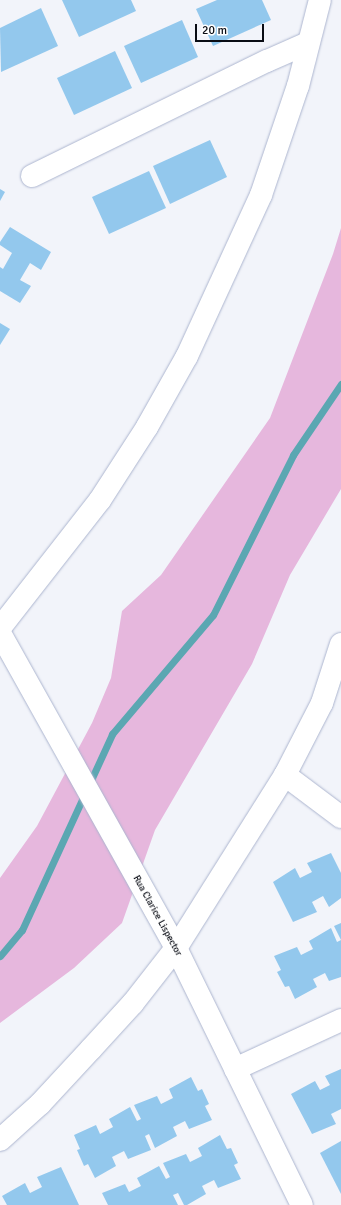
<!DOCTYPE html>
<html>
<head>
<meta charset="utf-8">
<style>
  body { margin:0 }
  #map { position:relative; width:341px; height:1205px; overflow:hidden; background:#f2f4fa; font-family:Signika,sans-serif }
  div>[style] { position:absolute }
  .green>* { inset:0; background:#e6b7dd }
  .stream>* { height:7px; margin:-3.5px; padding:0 3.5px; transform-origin:3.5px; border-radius:3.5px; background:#5ba7b2 }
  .building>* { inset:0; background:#93c8ed }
  .roads { filter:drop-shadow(0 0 1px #acb5cf) drop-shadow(0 0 1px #acb5cf) }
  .minor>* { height:22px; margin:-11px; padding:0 11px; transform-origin:11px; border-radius:11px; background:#fff }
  span { translate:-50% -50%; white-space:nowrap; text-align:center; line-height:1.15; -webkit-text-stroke:3px #fff; paint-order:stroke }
  .street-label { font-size:10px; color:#090c14 }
  .scale { position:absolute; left:195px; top:24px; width:69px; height:18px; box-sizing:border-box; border:2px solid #090c14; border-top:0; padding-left:5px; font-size:12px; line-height:14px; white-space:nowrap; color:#090c14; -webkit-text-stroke:3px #fff; paint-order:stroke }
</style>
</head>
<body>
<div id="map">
  <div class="green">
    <i style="clip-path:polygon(341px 228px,341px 489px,290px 575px,252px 664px,155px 830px,122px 923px,74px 968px,0 1023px,0 878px,37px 826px,92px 723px,111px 678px,122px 611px,161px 575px,270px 418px,333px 254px)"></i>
  </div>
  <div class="stream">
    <i style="left:0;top:956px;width:34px;rotate:-50deg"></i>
    <i style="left:22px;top:930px;width:216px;rotate:-65.3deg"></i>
    <i style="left:112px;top:734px;width:156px;rotate:-49.7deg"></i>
    <i style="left:213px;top:615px;width:179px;rotate:-63.4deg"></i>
    <i style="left:293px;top:455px;width:86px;rotate:-55.9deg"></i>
  </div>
  <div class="building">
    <i style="clip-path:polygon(62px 0,131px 0,136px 11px,79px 37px)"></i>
    <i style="clip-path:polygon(217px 0,262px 0,271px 20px,213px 46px,196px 9px)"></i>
    <i style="clip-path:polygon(41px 8px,58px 46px,1px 72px,0 28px)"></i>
    <i style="clip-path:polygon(182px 20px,198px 57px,141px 83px,124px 46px)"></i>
    <i style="clip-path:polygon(115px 51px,132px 88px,74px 115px,57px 78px)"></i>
    <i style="clip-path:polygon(210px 140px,227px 177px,170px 204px,153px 166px)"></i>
    <i style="clip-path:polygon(149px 171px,166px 208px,109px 234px,92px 197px)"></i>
    <i style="clip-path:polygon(0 189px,5px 192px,0 201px)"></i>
    <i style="clip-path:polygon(10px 227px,51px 252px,41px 270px,30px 263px,20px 280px,31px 286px,20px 303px,0 291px,0 267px,3px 269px,12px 253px,0 245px,0 242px)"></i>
    <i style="clip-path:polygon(0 323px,10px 329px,0 345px)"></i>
    <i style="clip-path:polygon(331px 853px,341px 873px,341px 898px,329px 907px,323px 896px,312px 902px,317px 912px,293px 922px,273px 882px,295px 868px,300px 878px,312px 872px,307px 863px)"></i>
    <i style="clip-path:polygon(341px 923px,341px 940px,334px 926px)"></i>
    <i style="clip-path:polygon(331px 928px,337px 942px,341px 940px,341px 977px,329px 981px,325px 973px,313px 979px,317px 987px,295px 999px,289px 986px,285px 987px,277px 972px,281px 970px,274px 956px,297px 947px,301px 955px,313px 949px,309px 941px)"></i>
    <i style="clip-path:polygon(341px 1069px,341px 1109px,331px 1114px,336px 1124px,312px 1134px,291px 1094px,315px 1081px,320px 1090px,330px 1085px,325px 1076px)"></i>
    <i style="clip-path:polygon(191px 1077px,198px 1091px,202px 1089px,209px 1104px,205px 1106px,212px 1120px,189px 1129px,185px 1121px,173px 1127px,177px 1136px,155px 1148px,149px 1134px,145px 1136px,151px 1150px,128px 1159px,124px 1151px,112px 1157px,116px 1166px,95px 1178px,88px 1164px,84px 1166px,77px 1150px,80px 1149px,74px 1135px,96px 1125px,100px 1134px,113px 1127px,109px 1119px,130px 1107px,137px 1121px,141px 1119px,134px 1105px,157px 1096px,161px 1104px,173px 1098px,169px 1089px)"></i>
    <i style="clip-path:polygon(220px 1135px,227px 1149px,231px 1148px,238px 1163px,234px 1165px,241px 1179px,218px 1188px,214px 1180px,202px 1186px,206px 1194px,187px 1205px,184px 1205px,178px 1193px,173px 1195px,178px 1205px,108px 1205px,102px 1193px,125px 1184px,129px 1192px,141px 1186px,137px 1178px,159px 1166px,166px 1179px,170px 1177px,163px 1163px,186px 1154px,190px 1162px,202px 1156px,198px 1148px)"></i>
    <i style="clip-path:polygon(341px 1141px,341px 1194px,320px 1153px)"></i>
    <i style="clip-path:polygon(61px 1167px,79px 1205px,7px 1205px,2px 1196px,25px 1183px,30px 1193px,42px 1187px,37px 1177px)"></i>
  </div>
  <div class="roads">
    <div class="minor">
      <i style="left:32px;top:176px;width:262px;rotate:-26.1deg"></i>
      <i style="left:267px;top:61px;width:45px;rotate:-23.7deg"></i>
      <i style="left:0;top:628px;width:162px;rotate:-52deg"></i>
      <i style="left:100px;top:500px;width:87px;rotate:-57.2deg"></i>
      <i style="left:147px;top:427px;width:81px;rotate:-60.6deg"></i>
      <i style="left:187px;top:356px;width:177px;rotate:-65.3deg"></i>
      <i style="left:261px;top:195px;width:115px;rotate:-71.3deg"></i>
      <i style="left:298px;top:86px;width:89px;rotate:-75.7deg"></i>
      <i style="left:0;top:633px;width:361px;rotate:60.8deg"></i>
      <i style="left:176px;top:948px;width:286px;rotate:63.9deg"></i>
      <i style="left:285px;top:775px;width:70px;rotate:36.9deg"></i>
      <i style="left:235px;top:1069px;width:117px;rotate:-24.8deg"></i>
      <i style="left:0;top:1140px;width:54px;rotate:-42deg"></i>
      <i style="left:40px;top:1104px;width:75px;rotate:-47.2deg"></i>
      <i style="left:91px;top:1049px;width:62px;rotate:-47.6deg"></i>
      <i style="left:133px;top:1003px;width:70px;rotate:-52deg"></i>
      <i style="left:176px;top:948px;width:204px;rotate:-57.8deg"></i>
      <i style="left:285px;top:775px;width:81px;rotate:-62.8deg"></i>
      <i style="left:322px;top:703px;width:62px;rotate:-72.1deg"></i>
    </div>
  </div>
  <div class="street-label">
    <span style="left:157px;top:916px;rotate:61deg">Rua Clarice Lispector</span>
  </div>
  <div class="scale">20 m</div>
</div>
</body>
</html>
